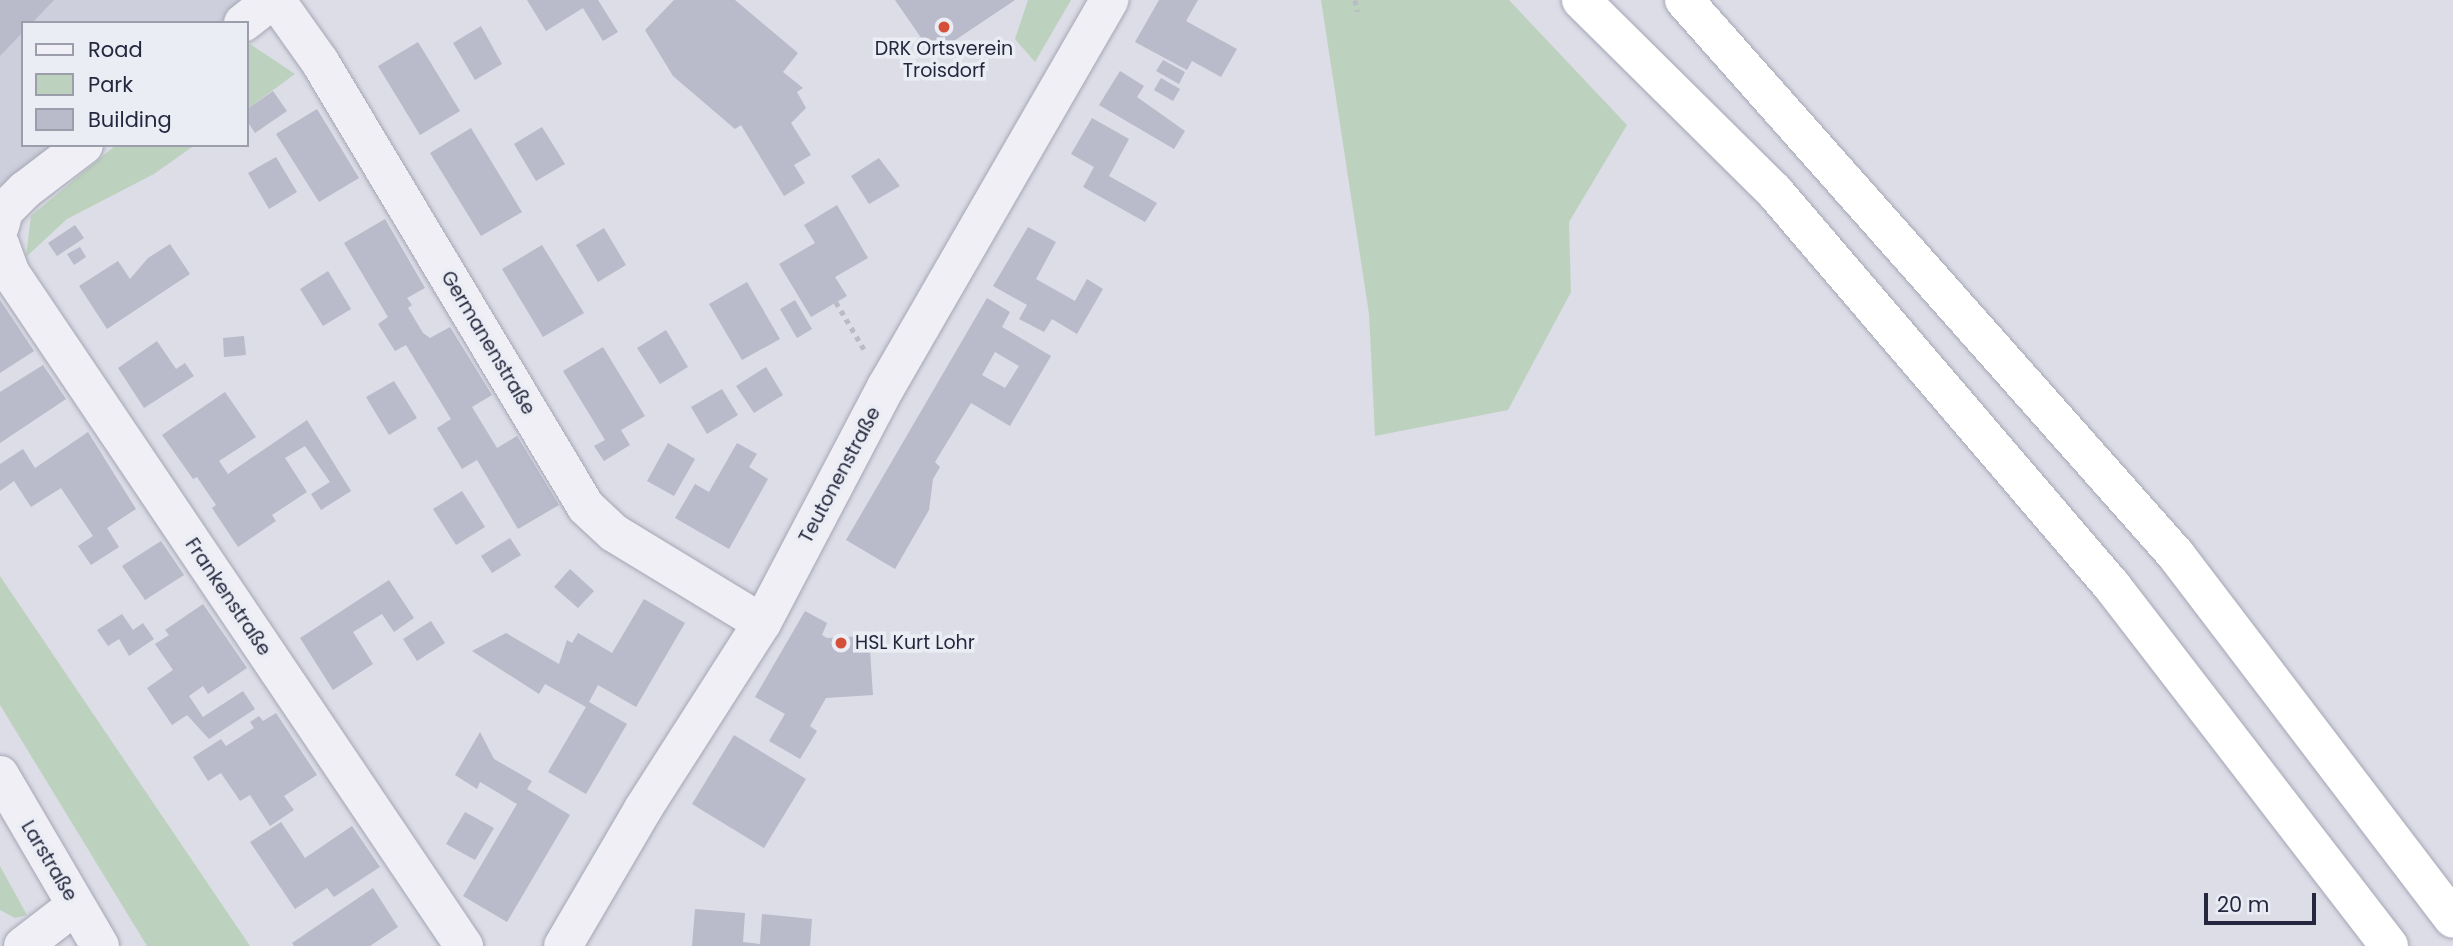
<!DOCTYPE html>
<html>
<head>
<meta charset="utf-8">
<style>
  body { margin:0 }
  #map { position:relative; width:2453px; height:946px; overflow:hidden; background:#dcdde7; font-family:Poppins,sans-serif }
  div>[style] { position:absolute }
  .built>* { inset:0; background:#cecfdc }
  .green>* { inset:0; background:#bdd2be }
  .building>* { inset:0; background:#b9baca }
  .path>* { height:4.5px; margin-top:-2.25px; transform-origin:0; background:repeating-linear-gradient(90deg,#babbc5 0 5px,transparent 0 10px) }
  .roads { filter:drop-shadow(0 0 2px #a5a6b4) drop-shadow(0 0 2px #a5a6b4) }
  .minor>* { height:38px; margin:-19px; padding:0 19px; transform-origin:19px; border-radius:19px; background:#efeff5 }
  .highway>* { height:38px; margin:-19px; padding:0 19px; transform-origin:19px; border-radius:19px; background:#fff }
  .dots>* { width:19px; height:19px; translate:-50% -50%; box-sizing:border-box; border:4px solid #ebedf5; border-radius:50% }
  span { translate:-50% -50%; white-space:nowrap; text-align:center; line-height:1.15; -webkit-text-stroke:7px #ebedf5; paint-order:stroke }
  .poi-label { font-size:19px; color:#25273e }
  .left { translate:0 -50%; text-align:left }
  .street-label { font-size:19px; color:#25273e }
  .legend { position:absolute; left:21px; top:21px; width:228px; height:126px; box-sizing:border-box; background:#ebedf5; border:2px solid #9c9eac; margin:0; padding:9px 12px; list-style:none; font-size:21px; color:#25273e }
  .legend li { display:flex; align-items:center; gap:14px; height:35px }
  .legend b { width:35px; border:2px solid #9c9eac }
  .scale { position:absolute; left:2204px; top:893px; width:112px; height:32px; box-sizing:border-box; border:4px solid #25273e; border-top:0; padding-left:9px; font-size:21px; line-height:24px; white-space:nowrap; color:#25273e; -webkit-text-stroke:5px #ebedf5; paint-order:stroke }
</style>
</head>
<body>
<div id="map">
  <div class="built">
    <i style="clip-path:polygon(0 0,251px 0,221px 23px,23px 23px,23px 145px,56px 145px,0 187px)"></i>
  </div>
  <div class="green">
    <i style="clip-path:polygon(1028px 0,1071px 0,1035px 62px,1015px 39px)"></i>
    <i style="clip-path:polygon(1321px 0,1509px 0,1627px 125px,1569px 222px,1571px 292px,1508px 410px,1375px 436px,1369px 314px)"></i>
    <i style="clip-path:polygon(250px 44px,295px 74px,247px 109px,247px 46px)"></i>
    <i style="clip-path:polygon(116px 145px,195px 145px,154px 174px,67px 219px,26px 257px,31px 216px)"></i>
    <i style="clip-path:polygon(0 576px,250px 946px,147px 946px,0 705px)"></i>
    <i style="clip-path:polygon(0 866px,27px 915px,15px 918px,0 910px)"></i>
  </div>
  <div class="building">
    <i style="clip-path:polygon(0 0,54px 0,32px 23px,23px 23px,23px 32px,0 56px)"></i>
    <i style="clip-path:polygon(527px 0,598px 0,618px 32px,603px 41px,583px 8px,546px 31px)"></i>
    <i style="clip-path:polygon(674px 0,735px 0,798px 53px,783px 72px,803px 88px,797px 92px,806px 108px,791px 123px,811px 155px,794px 165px,805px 183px,784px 196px,741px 125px,735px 129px,673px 76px,645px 30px)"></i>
    <i style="clip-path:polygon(895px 0,1015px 0,933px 55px)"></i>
    <i style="clip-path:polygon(1159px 0,1198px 0,1186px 21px,1237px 49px,1221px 77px,1192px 61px,1187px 70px,1135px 42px)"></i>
    <i style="clip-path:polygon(481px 26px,502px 64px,475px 80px,453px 43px)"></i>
    <i style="clip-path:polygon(418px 42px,460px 111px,420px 135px,378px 66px)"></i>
    <i style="clip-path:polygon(1163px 60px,1185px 72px,1179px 84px,1156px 71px)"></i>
    <i style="clip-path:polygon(1120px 71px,1144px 86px,1137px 97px,1185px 131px,1174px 149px,1099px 105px)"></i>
    <i style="clip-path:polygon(1161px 78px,1180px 89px,1173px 101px,1154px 90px)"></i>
    <i style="clip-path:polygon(273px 91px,287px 111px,255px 133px,247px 121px,247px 109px)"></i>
    <i style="clip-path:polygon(317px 109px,359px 178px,319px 202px,276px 134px)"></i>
    <i style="clip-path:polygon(1092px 118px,1129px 139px,1109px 176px,1157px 203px,1145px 222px,1083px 187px,1094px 167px,1071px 154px)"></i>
    <i style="clip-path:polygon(542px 127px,565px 164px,536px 181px,514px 144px)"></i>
    <i style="clip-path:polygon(471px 128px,522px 212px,481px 236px,430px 153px)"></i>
    <i style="clip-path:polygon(276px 157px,297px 192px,269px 209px,248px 173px)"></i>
    <i style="clip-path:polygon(879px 158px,900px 186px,869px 204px,851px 176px)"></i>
    <i style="clip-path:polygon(837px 205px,868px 258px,835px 277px,847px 296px,811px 317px,779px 264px,815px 243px,804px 225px)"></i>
    <i style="clip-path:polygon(385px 219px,425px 288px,407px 298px,412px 305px,408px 308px,423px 333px,430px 338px,450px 327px,492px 395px,472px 407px,497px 448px,517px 436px,559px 505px,518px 529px,477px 460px,462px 469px,437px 428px,451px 419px,406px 345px,395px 351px,378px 324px,388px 317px,344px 243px)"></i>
    <i style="clip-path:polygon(75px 225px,84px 238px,57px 256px,48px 243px)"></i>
    <i style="clip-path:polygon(1028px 227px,1056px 242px,1036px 279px,1075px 301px,1087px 279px,1103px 289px,1077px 334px,1052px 319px,1044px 332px,1019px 319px,1027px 305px,993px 286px)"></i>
    <i style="clip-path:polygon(604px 228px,626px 265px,598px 282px,576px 245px)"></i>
    <i style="clip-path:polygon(170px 244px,190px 274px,107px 329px,79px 286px,118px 261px,130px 279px,148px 258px)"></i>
    <i style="clip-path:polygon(542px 245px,584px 313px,543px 337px,502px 269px)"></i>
    <i style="clip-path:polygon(80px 247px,86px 257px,74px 265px,67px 254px)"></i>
    <i style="clip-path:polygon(328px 271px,351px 309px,323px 326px,300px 289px)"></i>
    <i style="clip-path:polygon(747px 282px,780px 339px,742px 360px,709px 304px)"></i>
    <i style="clip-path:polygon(evenodd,987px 298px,1010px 312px,1002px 327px,1051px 356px,1010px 426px,971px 403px,935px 462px,940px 467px,933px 479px,929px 510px,895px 569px,846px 540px,987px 298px,995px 352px,1019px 366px,1005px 388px,982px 375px,995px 352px)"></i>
    <i style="clip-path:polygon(0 300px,34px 351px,0 373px)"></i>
    <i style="clip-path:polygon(795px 300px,812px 329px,797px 338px,780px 309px)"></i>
    <i style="clip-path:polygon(666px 330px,688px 367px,660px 384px,637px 348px)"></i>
    <i style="clip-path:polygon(244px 336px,246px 355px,224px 357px,223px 338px)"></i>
    <i style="clip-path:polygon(157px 341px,176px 369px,185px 363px,194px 376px,144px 408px,118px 368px)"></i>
    <i style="clip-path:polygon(603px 347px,645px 416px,621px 430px,630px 445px,604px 461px,594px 446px,605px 440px,563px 371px)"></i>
    <i style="clip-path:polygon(43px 365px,66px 399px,0 443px,0 392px)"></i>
    <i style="clip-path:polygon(766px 367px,783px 395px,754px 413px,736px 386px)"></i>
    <i style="clip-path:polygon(394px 381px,417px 418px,389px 435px,366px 397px)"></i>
    <i style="clip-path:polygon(722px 389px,738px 415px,707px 434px,691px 407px)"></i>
    <i style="clip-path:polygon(225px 392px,256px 437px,219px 461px,228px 474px,307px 420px,351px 491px,321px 510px,311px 494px,330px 482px,305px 446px,285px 458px,307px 492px,272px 515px,276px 521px,238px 547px,212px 508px,216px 505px,205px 489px,197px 477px,193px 479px,162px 435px)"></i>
    <i style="clip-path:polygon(88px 432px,136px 509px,107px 528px,119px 547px,91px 565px,78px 546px,93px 536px,61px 488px,31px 507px,14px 481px,0 491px,0 464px,23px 449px,35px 468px)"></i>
    <i style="clip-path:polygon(668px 443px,695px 459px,674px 496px,647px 481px)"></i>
    <i style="clip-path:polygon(737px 443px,757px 454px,749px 467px,768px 479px,729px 549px,675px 518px,695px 484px,709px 492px)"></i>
    <i style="clip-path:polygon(462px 491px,485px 527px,456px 545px,433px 509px)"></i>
    <i style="clip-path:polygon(510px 538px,521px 555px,492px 573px,481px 556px)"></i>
    <i style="clip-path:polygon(161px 541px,184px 575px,145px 600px,122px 566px)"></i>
    <i style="clip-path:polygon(570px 569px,594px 591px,578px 608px,554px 587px)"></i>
    <i style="clip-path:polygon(389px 580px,414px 618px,394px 632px,382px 614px,353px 632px,373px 664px,333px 690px,300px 638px)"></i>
    <i style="clip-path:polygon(644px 599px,685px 623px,636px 707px,598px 685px,589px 702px,627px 724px,586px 794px,548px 772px,586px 707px,545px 684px,539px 694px,472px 651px,506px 633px,559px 664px,567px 640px,572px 643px,578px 633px,612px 653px)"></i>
    <i style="clip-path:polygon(203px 604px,247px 668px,208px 694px,203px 686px,189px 696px,203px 717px,243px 691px,255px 709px,209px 739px,187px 715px,172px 725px,147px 688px,173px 670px,155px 644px,169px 635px,165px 630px)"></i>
    <i style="clip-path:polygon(805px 611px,827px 623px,822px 635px,827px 638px,869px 636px,873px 695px,826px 698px,810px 726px,817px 731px,800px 759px,769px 741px,785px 714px,755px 697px)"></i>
    <i style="clip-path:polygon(122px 614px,133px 630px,143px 623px,154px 639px,129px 656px,119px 639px,108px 646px,97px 630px)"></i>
    <i style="clip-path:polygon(431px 621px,445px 643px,417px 661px,403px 639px)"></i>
    <i style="clip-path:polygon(276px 713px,317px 775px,284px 796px,294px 810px,270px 826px,250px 795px,240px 801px,221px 773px,208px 781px,193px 757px,221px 739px,226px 746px,254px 728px,250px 722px,259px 716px,263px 721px)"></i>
    <i style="clip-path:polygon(480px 732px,494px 759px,532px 781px,527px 789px,570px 815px,507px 922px,463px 896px,517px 804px,480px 782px,477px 789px,455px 775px)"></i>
    <i style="clip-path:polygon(734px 735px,806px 779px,764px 848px,692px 804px)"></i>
    <i style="clip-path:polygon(465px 812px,494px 828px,475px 860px,446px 844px)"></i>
    <i style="clip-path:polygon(281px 822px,305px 858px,352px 826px,380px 867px,334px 897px,327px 888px,295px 909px,250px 842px)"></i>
    <i style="clip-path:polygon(373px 888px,398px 927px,370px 946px,294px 946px,292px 943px)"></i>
    <i style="clip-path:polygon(695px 909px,745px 913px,743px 942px,760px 944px,762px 914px,812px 919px,810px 946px,692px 946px)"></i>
  </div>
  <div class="path">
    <i style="left:1355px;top:0;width:12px;rotate:76deg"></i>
    <i style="left:836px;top:302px;width:55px;rotate:59.2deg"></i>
  </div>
  <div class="roads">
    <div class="minor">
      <i style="left:276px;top:0;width:76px;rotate:54.6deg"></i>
      <i style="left:320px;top:62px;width:518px;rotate:59.13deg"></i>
      <i style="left:586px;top:507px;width:38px;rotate:43deg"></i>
      <i style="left:614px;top:533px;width:173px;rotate:31.3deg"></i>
      <i style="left:243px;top:23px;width:37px;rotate:-38deg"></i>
      <i style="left:0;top:226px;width:16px;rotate:-75deg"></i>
      <i style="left:4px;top:211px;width:30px;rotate:-45deg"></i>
      <i style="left:25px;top:190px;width:74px;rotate:-37.3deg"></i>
      <i style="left:0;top:244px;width:30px;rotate:70deg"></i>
      <i style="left:10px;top:272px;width:813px;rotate:56.04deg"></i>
      <i style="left:0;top:775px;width:198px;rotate:59.7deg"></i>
      <i style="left:23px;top:946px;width:66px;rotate:-37.6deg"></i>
      <i style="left:563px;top:946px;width:159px;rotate:-59.7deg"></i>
      <i style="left:643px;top:809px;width:221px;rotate:-57.4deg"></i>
      <i style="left:762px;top:623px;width:267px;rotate:-62.3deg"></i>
      <i style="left:886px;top:387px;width:447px;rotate:-60deg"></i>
    </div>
    <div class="highway">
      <i style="left:1581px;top:0;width:272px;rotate:44.7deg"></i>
      <i style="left:1774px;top:191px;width:520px;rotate:49.45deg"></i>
      <i style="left:2112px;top:586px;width:454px;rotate:52.4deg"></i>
      <i style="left:1684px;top:0;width:742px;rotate:48.44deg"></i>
      <i style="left:2176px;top:555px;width:457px;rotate:52.7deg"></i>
    </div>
  </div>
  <div class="dots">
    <i style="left:944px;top:27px;background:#d55038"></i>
    <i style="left:841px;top:643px;background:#d55038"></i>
  </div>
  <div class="poi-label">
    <span style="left:944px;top:60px">DRK Ortsverein<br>Troisdorf</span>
    <span class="left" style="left:855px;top:643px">HSL Kurt Lohr</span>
  </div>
  <div class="street-label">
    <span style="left:488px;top:343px;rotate:59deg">Germanenstraße</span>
    <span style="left:840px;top:475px;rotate:-62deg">Teutonenstraße</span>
    <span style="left:228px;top:597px;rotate:56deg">Frankenstraße</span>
    <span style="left:49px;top:861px;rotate:59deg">Larstraße</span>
  </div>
  <ul class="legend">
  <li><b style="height:9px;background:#efeff5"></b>Road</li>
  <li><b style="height:19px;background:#bdd2be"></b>Park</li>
  <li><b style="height:19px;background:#b9baca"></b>Building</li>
  </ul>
  <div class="scale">20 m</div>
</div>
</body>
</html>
